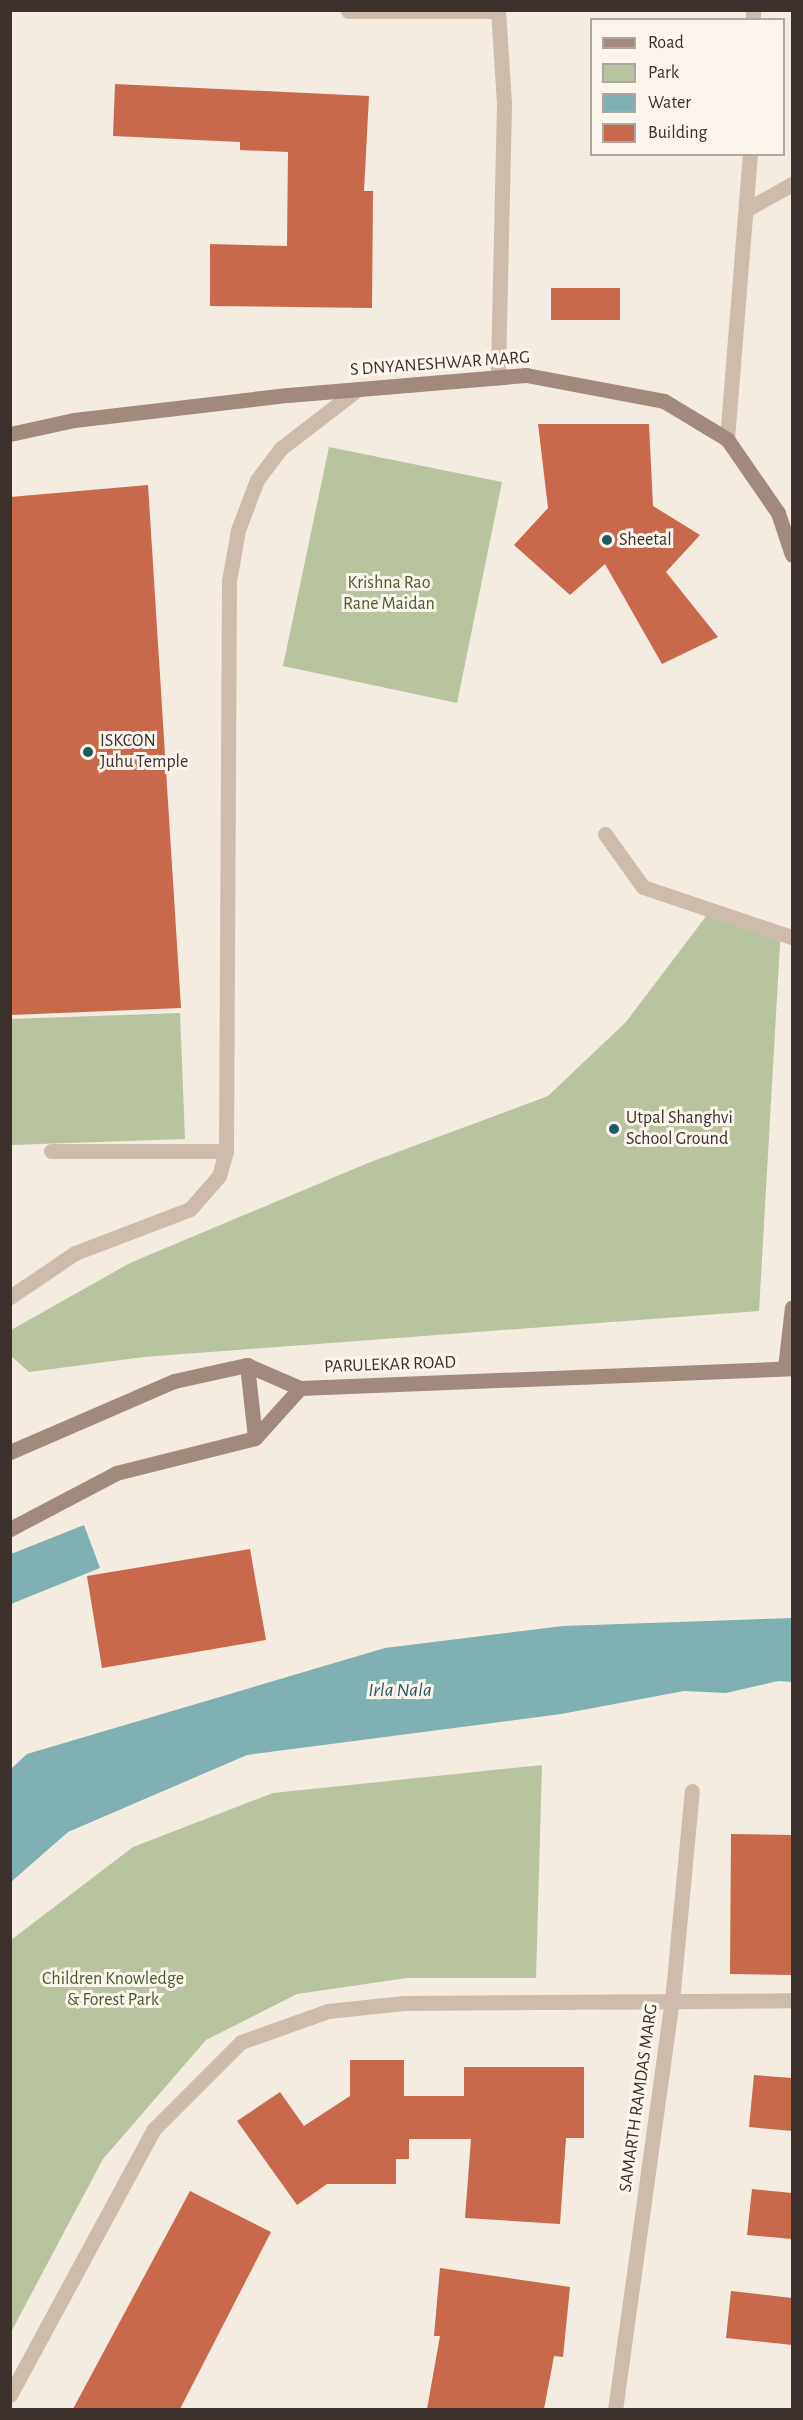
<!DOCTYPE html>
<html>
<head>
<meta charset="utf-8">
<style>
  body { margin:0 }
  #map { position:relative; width:803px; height:2420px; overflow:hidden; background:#f4ebe1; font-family:"Alegreya Sans",sans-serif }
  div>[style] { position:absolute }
  .green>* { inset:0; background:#b8c4a0 }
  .water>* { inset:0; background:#7fb0b2 }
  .building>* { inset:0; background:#c8694b }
  .street>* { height:15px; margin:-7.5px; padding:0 7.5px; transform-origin:7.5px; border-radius:7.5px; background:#cdbbac }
  .secondary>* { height:15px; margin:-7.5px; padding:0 7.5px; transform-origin:7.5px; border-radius:7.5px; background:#a18a7d }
  .dots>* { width:16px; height:16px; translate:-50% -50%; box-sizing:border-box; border:3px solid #fbf5ee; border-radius:50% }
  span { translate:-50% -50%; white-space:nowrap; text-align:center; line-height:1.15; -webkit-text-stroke:6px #fbf5ee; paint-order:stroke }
  .street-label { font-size:18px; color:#3b302b }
  .poi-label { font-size:18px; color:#3b302b }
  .left { translate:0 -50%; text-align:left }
  .park-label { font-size:18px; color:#4a5a2e }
  .water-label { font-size:20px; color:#1f5a5e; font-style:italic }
  .frame { position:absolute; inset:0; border:12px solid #3b302b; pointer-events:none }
  .legend { position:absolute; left:590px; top:18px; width:195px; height:138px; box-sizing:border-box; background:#fbf5ee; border:2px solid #aea6a0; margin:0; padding:8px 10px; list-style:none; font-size:18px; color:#3b302b }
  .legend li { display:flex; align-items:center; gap:12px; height:30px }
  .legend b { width:30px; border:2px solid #aea6a0 }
</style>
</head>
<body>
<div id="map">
  <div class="green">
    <i style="clip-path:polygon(329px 447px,502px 482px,457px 703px,283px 666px)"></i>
    <i style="clip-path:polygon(707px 915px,781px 927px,759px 1311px,144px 1357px,29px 1372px,11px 1356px,11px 1330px,130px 1263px,368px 1163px,548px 1096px,626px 1022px)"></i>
    <i style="clip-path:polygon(180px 1013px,185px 1139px,11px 1145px,10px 1019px)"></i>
    <i style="clip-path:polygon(542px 1765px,536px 1978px,407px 1978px,297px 1994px,206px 2040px,103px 2159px,11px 2332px,11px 1940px,133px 1847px,273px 1793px)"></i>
  </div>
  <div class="water">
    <i style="clip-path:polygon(84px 1525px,100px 1568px,11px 1604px,11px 1554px)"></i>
    <i style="clip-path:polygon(792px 1618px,792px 1682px,778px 1681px,726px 1693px,684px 1691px,561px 1714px,247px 1755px,68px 1832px,11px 1882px,11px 1769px,27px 1754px,385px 1648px,563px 1626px)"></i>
  </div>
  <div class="building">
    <i style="clip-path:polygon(115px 84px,369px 96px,364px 191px,373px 191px,372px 308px,210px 306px,210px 244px,287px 246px,288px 152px,240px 150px,240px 142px,113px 136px)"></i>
    <i style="clip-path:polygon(551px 288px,620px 288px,620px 320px,551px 320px)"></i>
    <i style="clip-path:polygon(538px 424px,649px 424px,653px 506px,700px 535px,666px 572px,718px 637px,662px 664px,605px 564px,570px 595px,514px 545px,548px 508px)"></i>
    <i style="clip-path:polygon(148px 485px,181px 1008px,10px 1015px,10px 497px)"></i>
    <i style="clip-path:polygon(250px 1549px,266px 1640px,102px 1668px,87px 1576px)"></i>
    <i style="clip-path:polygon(731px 1834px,792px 1835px,792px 1975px,730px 1974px)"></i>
    <i style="clip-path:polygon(350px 2060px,404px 2060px,404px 2096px,464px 2096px,464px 2067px,584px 2067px,584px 2138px,566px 2138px,560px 2224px,465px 2218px,471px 2139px,409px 2139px,409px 2159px,396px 2159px,396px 2184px,327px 2184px,297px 2205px,237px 2121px,280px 2092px,304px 2126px,350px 2096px)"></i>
    <i style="clip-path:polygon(754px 2075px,792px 2078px,792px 2131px,749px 2127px)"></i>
    <i style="clip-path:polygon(752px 2189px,792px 2193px,792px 2239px,747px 2235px)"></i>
    <i style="clip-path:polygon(190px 2191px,271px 2232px,180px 2409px,73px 2409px)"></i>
    <i style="clip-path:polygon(440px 2268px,570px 2287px,563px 2357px,554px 2356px,544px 2409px,427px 2409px,440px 2336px,434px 2336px)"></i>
    <i style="clip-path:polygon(731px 2291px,792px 2298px,792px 2345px,726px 2338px)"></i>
  </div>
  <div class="street">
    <i style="left:498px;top:10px;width:94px;rotate:86.3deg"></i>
    <i style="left:504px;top:104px;width:274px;rotate:91.3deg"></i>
    <i style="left:348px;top:11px;width:150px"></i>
    <i style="left:753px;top:20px;width:10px;rotate:-90deg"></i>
    <i style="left:749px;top:208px;width:49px;rotate:-29.2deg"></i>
    <i style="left:727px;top:439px;width:286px;rotate:-85.4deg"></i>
    <i style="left:605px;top:834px;width:65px;rotate:54.4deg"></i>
    <i style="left:643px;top:887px;width:157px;rotate:18.6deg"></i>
    <i style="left:51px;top:1151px;width:175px"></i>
    <i style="left:10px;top:1297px;width:78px;rotate:-34.1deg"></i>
    <i style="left:75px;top:1253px;width:123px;rotate:-20.9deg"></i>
    <i style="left:190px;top:1209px;width:44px;rotate:-48.7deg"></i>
    <i style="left:219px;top:1176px;width:26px;rotate:-74deg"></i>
    <i style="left:226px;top:1151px;width:570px;rotate:-89.7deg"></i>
    <i style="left:229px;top:581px;width:52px;rotate:-80deg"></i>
    <i style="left:238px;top:530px;width:53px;rotate:-69.2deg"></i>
    <i style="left:257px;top:480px;width:39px;rotate:-53deg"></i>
    <i style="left:280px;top:449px;width:98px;rotate:-37.6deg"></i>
    <i style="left:10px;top:2395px;width:301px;rotate:-61.6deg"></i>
    <i style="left:153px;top:2130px;width:124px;rotate:-45deg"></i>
    <i style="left:241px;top:2042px;width:92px;rotate:-19.6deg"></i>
    <i style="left:328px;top:2011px;width:76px;rotate:-6deg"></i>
    <i style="left:404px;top:2003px;width:388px;rotate:-0.4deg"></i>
    <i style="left:615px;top:2410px;width:413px;rotate:-82.1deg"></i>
    <i style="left:672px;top:2001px;width:211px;rotate:-84.6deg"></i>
  </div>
  <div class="secondary">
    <i style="left:10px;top:434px;width:66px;rotate:-12.3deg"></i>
    <i style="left:74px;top:420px;width:215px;rotate:-6.7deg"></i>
    <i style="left:288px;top:395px;width:239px;rotate:-4.8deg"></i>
    <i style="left:526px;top:375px;width:140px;rotate:10.7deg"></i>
    <i style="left:664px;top:401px;width:74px;rotate:31.1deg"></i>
    <i style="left:727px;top:439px;width:90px;rotate:55.4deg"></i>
    <i style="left:778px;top:513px;width:44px;rotate:71.6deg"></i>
    <i style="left:247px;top:1365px;width:73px;rotate:83.7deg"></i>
    <i style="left:785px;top:1368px;width:61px;rotate:-83.5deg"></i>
    <i style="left:10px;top:1452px;width:179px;rotate:-23.4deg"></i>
    <i style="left:174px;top:1381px;width:75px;rotate:-12.4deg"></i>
    <i style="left:247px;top:1365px;width:58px;rotate:23.5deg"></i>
    <i style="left:300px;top:1388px;width:492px;rotate:-2.3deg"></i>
    <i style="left:10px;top:1529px;width:120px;rotate:-27.8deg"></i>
    <i style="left:116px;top:1473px;width:143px;rotate:-14.1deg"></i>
    <i style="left:255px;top:1438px;width:67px;rotate:-48deg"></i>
  </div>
  <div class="dots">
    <i style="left:607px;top:540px;background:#1f5a5e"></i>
    <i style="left:88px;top:752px;background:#1f5a5e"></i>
    <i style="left:614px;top:1129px;background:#1f5a5e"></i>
  </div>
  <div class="street-label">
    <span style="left:440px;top:364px;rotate:-4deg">S DNYANESHWAR MARG</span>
    <span style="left:390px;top:1365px;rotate:-2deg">PARULEKAR ROAD</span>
    <span style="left:639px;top:2098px;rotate:-82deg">SAMARTH RAMDAS MARG</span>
  </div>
  <div class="poi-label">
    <span class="left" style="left:619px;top:540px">Sheetal</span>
    <span class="left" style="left:100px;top:752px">ISKCON<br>Juhu Temple</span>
    <span class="left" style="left:626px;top:1129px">Utpal Shanghvi<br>School Ground</span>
  </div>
  <div class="park-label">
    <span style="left:389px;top:594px">Krishna Rao<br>Rane Maidan</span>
    <span style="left:113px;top:1990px">Children Knowledge<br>&amp; Forest Park</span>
  </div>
  <div class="water-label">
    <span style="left:400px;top:1690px">Irla Nala</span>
  </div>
  <div class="frame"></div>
  <ul class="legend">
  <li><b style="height:8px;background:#a18a7d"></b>Road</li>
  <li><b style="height:16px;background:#b8c4a0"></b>Park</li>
  <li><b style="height:16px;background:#7fb0b2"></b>Water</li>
  <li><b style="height:16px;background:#c8694b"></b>Building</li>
  </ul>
</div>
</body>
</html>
